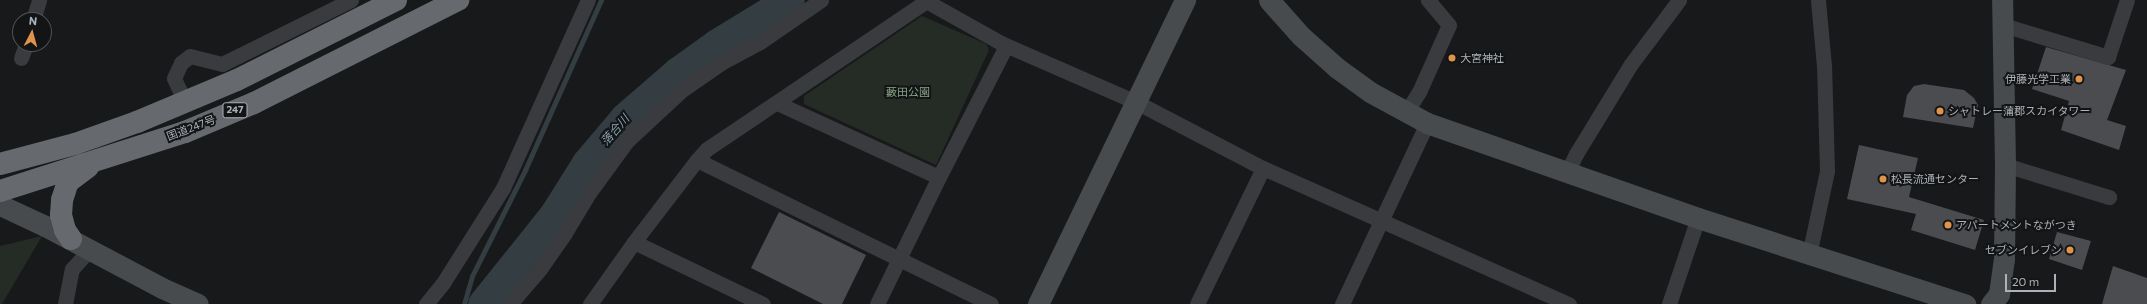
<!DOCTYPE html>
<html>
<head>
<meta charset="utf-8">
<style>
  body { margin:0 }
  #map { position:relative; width:2147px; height:304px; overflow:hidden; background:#18191a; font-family:Commissioner,"Noto Sans JP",sans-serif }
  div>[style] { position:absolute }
  .green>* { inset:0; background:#252c25 }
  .stream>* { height:5px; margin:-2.5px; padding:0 2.5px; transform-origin:2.5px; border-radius:2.5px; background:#333d42 }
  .river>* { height:31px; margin:-15.5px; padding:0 15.5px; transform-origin:15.5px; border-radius:15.5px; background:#333d42 }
  .building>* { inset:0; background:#4a4c4f }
  .street>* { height:15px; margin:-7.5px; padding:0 7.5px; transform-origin:7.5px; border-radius:7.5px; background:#3a3b3f }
  .secondary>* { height:21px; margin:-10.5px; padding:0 10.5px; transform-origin:10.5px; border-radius:10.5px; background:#484b4e }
  .highway>* { height:22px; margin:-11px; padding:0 11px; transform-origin:11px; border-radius:11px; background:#666a6f }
  .dots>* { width:11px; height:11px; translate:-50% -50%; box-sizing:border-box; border:2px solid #131415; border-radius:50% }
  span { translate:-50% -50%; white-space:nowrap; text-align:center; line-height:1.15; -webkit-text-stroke:4px #131415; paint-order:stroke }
  .shield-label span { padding:1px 3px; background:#131415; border:1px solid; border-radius:3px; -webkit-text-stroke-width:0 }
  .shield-label { font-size:10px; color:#acb2b8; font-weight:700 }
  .poi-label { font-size:11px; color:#acb2b8 }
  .left { translate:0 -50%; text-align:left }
  .right { translate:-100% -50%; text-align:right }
  .park-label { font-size:11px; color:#88a185 }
  .street-label { font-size:11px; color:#acb2b8 }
  .water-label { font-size:12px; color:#87a4b0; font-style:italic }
  .north { position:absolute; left:12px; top:12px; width:40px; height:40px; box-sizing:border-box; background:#131415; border:1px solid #505356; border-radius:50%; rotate:6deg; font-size:11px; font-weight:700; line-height:16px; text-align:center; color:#acb2b8 }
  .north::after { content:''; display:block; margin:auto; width:14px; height:18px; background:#e0934a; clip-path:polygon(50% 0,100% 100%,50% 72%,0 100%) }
  .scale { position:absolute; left:2005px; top:274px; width:51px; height:18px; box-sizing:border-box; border:2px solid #acb2b8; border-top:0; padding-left:5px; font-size:12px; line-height:14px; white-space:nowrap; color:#acb2b8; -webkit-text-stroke:3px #131415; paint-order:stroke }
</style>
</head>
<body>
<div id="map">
  <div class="green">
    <i style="clip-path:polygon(922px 16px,986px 44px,989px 50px,936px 165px,804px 104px,804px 96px)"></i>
    <i style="clip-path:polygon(42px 236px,2px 304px,0 304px,0 246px)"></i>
  </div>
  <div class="stream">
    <i style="left:464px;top:304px;width:29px;rotate:-74deg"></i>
    <i style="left:472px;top:276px;width:119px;rotate:-63.4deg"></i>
    <i style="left:525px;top:170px;width:186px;rotate:-65.9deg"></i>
  </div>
  <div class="river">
    <i style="left:483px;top:304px;width:115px;rotate:-51.3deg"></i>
    <i style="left:555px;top:214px;width:60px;rotate:-57.9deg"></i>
    <i style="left:587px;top:163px;width:59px;rotate:-49.8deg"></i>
    <i style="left:625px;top:118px;width:70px;rotate:-41deg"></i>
    <i style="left:678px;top:72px;width:48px;rotate:-35.7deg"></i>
    <i style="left:717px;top:44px;width:84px;rotate:-31.4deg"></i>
  </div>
  <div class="building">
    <i style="clip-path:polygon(2046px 47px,2126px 70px,2107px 120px,2126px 126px,2119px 150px,2061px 130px,2069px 101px,2032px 89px)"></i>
    <i style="clip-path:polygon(1924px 84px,1964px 90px,1974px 98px,1978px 105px,1973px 128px,1903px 117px,1907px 95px,1914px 86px)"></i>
    <i style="clip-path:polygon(1859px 145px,1918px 158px,1909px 197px,1984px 220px,1975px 250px,1911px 230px,1916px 214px,1847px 199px)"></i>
    <i style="clip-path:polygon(779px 212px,866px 255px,842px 304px,823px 304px,751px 268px)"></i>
    <i style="clip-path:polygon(2057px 232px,2091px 241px,2082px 270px,2049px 259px)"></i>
    <i style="clip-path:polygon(2113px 266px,2147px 278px,2147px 304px,2102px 304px)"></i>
  </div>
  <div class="street">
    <i style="left:926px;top:1px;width:86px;rotate:29.2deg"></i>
    <i style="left:1001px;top:43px;width:147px;rotate:23.6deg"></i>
    <i style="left:1136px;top:102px;width:143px;rotate:27.5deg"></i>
    <i style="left:1263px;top:168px;width:335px;rotate:24deg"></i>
    <i style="left:33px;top:20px;width:21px;rotate:-73deg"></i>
    <i style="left:2003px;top:25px;width:110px;rotate:16.9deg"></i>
    <i style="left:2108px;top:57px;width:60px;rotate:-71.6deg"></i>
    <i style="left:21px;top:58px;width:15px;rotate:-70deg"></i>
    <i style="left:185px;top:102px;width:26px;rotate:-115deg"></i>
    <i style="left:174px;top:78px;width:17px;rotate:-65deg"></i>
    <i style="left:181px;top:63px;width:11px;rotate:-38deg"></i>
    <i style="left:190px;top:56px;width:33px;rotate:14deg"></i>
    <i style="left:222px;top:64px;width:144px;rotate:-26.4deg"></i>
    <i style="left:777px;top:103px;width:178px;rotate:24.6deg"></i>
    <i style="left:1407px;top:111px;width:22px;rotate:-58deg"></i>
    <i style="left:1419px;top:92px;width:73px;rotate:-65.9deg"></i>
    <i style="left:1449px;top:25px;width:33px;rotate:-130deg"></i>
    <i style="left:697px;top:160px;width:327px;rotate:26.1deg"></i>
    <i style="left:2005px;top:165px;width:109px;rotate:17.1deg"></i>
    <i style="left:1567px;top:173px;width:21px;rotate:-65deg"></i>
    <i style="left:1576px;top:154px;width:105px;rotate:-58.6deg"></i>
    <i style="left:1631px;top:64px;width:80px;rotate:-53.1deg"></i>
    <i style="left:634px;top:242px;width:143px;rotate:25.7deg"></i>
    <i style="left:1809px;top:255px;width:86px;rotate:-77.9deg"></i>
    <i style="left:1827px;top:171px;width:105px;rotate:-91.6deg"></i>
    <i style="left:1824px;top:66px;width:66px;rotate:-95.2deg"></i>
    <i style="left:65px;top:304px;width:36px;rotate:-79deg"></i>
    <i style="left:72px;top:269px;width:27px;rotate:-48deg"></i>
    <i style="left:426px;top:304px;width:27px;rotate:-51deg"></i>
    <i style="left:443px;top:283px;width:112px;rotate:-57.7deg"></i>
    <i style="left:503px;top:188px;width:206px;rotate:-65.7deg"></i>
    <i style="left:510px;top:304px;width:46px;rotate:-49.4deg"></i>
    <i style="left:540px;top:269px;width:44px;rotate:-55.2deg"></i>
    <i style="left:565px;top:233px;width:47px;rotate:-59deg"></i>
    <i style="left:589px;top:193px;width:64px;rotate:-53.8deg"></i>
    <i style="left:627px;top:141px;width:75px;rotate:-42.8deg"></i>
    <i style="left:682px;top:90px;width:47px;rotate:-34.7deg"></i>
    <i style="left:721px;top:63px;width:44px;rotate:-28.3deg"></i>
    <i style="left:760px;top:42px;width:74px;rotate:-34.5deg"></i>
    <i style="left:590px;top:304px;width:76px;rotate:-54.6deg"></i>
    <i style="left:634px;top:242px;width:103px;rotate:-52.5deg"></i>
    <i style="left:697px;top:160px;width:15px;rotate:-48deg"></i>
    <i style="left:707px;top:149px;width:267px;rotate:-34deg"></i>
    <i style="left:877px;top:304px;width:141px;rotate:-64deg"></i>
    <i style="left:939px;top:177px;width:147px;rotate:-62.9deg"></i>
    <i style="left:1197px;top:304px;width:151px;rotate:-64.1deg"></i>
    <i style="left:1342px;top:304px;width:200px;rotate:-64.8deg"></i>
    <i style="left:1669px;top:304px;width:91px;rotate:-71.4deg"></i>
  </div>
  <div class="secondary">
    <i style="left:1269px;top:0;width:48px;rotate:48.4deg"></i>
    <i style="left:1301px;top:36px;width:48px;rotate:41.6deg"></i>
    <i style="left:1337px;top:68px;width:41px;rotate:36deg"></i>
    <i style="left:1370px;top:92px;width:65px;rotate:28.5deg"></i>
    <i style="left:1427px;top:123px;width:287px;rotate:19.3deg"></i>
    <i style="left:1698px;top:218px;width:281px;rotate:17.9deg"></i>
    <i style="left:0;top:205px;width:50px;rotate:25deg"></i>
    <i style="left:45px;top:226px;width:132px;rotate:27.9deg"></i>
    <i style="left:162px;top:288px;width:39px;rotate:24deg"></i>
    <i style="left:1038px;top:304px;width:338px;rotate:-64.2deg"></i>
    <i style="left:1991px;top:304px;width:13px;rotate:-51deg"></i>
    <i style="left:1999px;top:294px;width:34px;rotate:-82deg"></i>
    <i style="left:2004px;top:260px;width:95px;rotate:-89.4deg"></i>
    <i style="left:2005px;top:165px;width:165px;rotate:-91deg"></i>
  </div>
  <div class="highway">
    <i style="left:0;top:164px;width:78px;rotate:-14.9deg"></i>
    <i style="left:75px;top:144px;width:66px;rotate:-19.5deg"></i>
    <i style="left:137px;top:122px;width:108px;rotate:-22.8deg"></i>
    <i style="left:237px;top:80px;width:178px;rotate:-26.7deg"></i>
    <i style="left:0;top:191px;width:194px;rotate:-17.7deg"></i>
    <i style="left:185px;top:132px;width:75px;rotate:-22.8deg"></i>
    <i style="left:254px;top:103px;width:229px;rotate:-26.8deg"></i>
    <i style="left:71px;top:239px;width:11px;rotate:-124deg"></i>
    <i style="left:65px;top:230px;width:16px;rotate:-105deg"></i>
    <i style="left:61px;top:215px;width:15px;rotate:-86deg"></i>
    <i style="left:62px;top:200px;width:19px;rotate:-72deg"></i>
    <i style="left:68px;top:182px;width:25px;rotate:-37deg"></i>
  </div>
  <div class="dots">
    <i style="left:1452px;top:58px;background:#e0934a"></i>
    <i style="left:2079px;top:79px;background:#e0934a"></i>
    <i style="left:1940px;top:111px;background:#e0934a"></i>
    <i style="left:1883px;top:179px;background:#e0934a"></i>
    <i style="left:1948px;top:225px;background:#e0934a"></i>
    <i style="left:2070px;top:250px;background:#e0934a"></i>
  </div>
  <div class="shield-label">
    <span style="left:235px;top:110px">247</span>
  </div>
  <div class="poi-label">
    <span class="left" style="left:1460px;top:58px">大宮神社</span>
    <span class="right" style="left:2071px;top:79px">伊藤光学工業</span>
    <span class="left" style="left:1948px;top:111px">シャトレー蒲郡スカイタワー</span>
    <span class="left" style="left:1891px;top:179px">松長流通センター</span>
    <span class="left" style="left:1956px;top:225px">アパートメントながつき</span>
    <span class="right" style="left:2062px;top:250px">セブンイレブン</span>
  </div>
  <div class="park-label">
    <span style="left:908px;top:92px">藪田公園</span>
  </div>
  <div class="street-label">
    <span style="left:191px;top:128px;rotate:-21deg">国道247号</span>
  </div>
  <div class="water-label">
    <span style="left:615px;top:130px;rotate:-49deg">落合川</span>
  </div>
  <div class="north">N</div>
  <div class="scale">20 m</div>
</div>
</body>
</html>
